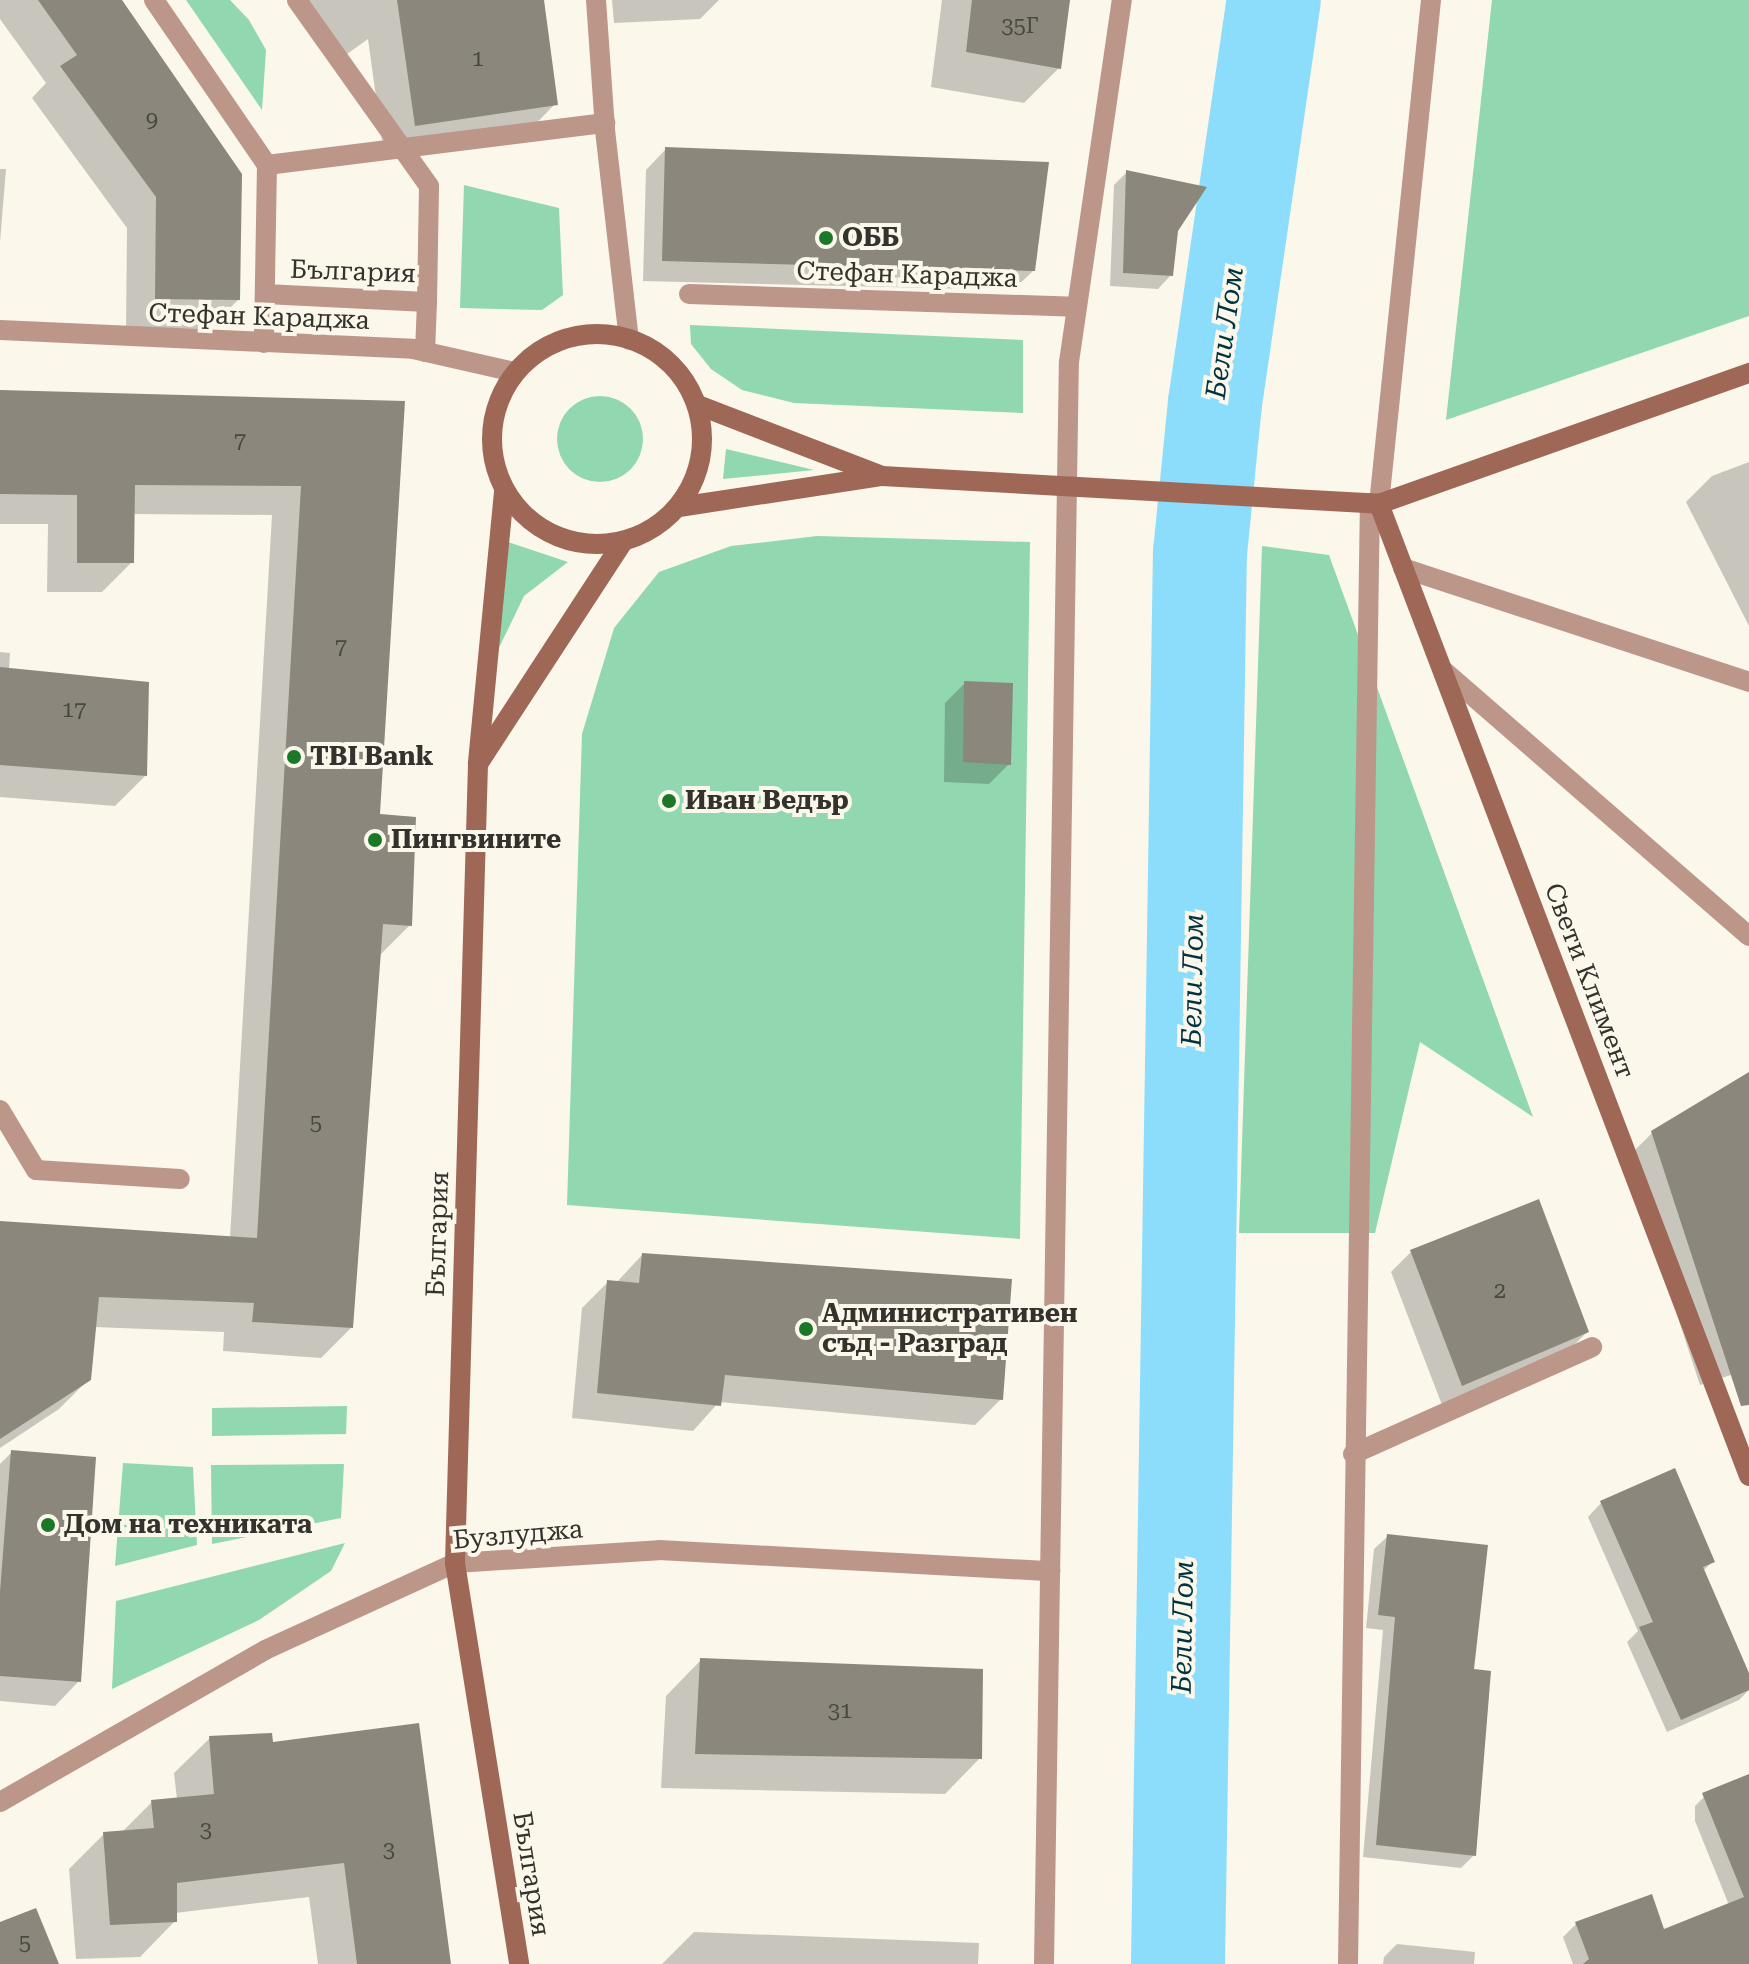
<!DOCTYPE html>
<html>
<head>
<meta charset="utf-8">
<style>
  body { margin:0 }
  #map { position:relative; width:1749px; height:1964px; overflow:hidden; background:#fbf7eb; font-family:"Roboto Serif",serif }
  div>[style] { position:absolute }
  .green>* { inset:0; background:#91d8b0 }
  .round { border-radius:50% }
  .shadow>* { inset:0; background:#0003 }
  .river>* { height:94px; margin:-47px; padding:0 47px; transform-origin:47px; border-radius:47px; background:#8cddfb }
  .building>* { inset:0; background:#8b877d }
  .street>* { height:20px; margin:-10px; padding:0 10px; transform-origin:10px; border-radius:10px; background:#bd968a }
  .secondary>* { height:20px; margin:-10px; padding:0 10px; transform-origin:10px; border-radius:10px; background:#9e6756 }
  .secondary>.ring { margin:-10px; padding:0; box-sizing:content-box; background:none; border:20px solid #9e6756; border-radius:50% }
  .dots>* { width:22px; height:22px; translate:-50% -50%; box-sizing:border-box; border:4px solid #fbf7eb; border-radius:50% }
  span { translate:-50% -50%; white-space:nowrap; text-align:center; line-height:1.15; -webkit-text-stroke:8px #fbf7eb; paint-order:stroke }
  .number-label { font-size:22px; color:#494741 }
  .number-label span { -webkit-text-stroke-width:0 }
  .poi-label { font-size:26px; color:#33322d; font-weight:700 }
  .left { translate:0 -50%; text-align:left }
  .street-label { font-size:26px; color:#33322d }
  .water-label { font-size:28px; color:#003342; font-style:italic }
</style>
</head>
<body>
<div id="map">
  <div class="green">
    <i style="clip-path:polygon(186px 0,230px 0,249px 20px,266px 50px,262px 110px)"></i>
    <i style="clip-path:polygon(1492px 0,1749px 0,1749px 316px,1446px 420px)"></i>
    <i style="clip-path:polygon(464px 185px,559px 208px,563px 295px,542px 310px,460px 308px)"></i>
    <i style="clip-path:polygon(690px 325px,1023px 340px,1023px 413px,794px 403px,742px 390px,711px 369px,691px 344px)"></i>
    <i class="round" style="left:557px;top:396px;width:86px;height:86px"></i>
    <i style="clip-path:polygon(726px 449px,814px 470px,723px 479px)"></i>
    <i style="clip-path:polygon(817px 536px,1030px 542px,1020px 1239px,567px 1205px,582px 734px,614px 628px,659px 572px,731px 546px)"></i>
    <i style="clip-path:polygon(508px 542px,568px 562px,524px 596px,497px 652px)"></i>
    <i style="clip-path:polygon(1262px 546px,1329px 555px,1533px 1117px,1420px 1042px,1375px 1233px,1239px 1233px)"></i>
    <i style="clip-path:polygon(347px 1406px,346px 1434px,212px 1436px,212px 1408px)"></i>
    <i style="clip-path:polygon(123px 1463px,193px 1467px,197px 1545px,115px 1566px)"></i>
    <i style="clip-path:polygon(344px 1464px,341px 1518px,212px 1544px,211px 1465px)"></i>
    <i style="clip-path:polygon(345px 1543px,331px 1571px,259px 1620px,112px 1689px,116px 1601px)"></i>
  </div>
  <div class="shadow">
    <i style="clip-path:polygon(0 0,119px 0,238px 300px,209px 329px,126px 328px,127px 228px,32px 98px,46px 83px,0 19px)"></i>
    <i style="clip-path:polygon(298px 0,542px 0,555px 104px,525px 135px,384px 155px,368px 39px,340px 59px)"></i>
    <i style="clip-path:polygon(612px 0,719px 0,700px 19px,614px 23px)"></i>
    <i style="clip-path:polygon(942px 0,1068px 0,1059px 68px,1024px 103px,931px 87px)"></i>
    <i style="clip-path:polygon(666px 149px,1034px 270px,1013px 290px,643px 281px,646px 170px)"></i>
    <i style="clip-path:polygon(0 169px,6px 169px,0 242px)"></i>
    <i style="clip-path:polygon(1127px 172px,1171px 275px,1158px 289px,1110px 286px,1114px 185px)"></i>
    <i style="clip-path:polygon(0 391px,403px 403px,378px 816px,410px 925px,379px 956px,351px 1328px,321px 1358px,223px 1351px,224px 1332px,94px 1327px,89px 1379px,59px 1409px,0 1448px,0 1223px,230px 1238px,272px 515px,132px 514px,132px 562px,102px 592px,47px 592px,48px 524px,0 524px)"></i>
    <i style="clip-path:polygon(1749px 462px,1749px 626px,1686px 502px,1712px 476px)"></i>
    <i style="clip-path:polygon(0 652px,10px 653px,9px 670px,145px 776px,115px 806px,0 797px)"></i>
    <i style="clip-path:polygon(965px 683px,1009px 764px,989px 784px,944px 782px,945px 703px)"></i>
    <i style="clip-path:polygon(1749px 1074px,1749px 1369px,1700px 1385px,1626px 1159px,1652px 1133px)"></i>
    <i style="clip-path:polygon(1411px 1252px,1587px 1332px,1567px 1352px,1442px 1405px,1391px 1272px)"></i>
    <i style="clip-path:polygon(642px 1255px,1001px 1399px,975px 1425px,719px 1402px,693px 1431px,572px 1418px,582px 1308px,608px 1282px,616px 1283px)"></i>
    <i style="clip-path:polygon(12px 1452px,79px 1681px,55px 1706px,0 1701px,0 1464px)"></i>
    <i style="clip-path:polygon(1601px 1503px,1713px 1561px,1702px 1572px,1749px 1678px,1749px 1690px,1739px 1700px,1667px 1732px,1627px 1642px,1638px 1631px,1588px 1517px)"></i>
    <i style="clip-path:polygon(1388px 1536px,1472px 1670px,1474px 1855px,1461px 1868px,1363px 1857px,1383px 1630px,1366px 1628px,1374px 1549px)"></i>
    <i style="clip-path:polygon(701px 1660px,980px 1758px,945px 1794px,661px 1788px,666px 1696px)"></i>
    <i style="clip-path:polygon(210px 1738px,271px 1745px,449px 1964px,318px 1964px,309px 1897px,175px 1913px,175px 1921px,140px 1957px,76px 1959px,69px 1869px,104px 1834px,121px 1833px,152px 1802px,177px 1799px,174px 1773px)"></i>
    <i style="clip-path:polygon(1749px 1776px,1749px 1964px,1573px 1964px,1563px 1937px,1577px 1923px,1663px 1932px,1729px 1905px,1695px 1821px,1695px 1806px,1709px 1792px)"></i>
    <i style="clip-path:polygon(694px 1932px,979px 1943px,978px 1964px,662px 1964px)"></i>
    <i style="clip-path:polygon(1397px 1944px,1475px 1952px,1474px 1964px,1383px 1964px,1384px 1957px)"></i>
  </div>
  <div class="river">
    <i style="left:1178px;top:1964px;width:1411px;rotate:-89.11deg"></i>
    <i style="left:1200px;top:553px;width:151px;rotate:-84.3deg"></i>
    <i style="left:1215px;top:403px;width:407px;rotate:-81.7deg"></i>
  </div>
  <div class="building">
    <i style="clip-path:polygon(38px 0,122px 0,242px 174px,240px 300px,155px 299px,156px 197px,60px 66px,77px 55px)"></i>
    <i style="clip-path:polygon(397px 0,544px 0,558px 105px,415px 126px)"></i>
    <i style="clip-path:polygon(972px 0,1070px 0,1061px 69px,966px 52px)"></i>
    <i style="clip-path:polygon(665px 147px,1049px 162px,1035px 271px,662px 261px)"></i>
    <i style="clip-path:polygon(1126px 170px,1207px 187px,1178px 231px,1173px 276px,1123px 273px)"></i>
    <i style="clip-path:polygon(0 390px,405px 401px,380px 814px,416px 817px,412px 926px,383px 924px,353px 1328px,252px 1322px,254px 1303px,99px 1297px,91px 1380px,0 1439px,0 1221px,257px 1238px,301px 486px,135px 485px,134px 563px,77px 563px,77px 495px,0 494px)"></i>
    <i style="clip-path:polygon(0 667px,149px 682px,147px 776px,0 765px)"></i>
    <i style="clip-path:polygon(964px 681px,1013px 683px,1011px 765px,963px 762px)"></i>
    <i style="clip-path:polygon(1749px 1072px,1749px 1405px,1741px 1406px,1651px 1131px)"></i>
    <i style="clip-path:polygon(1539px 1199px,1589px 1332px,1462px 1386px,1410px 1250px)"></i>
    <i style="clip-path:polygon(642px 1253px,1012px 1279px,1003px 1400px,725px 1375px,721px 1406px,597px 1393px,607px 1280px,639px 1283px)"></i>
    <i style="clip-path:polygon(11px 1450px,96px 1457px,81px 1682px,0 1676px,0 1592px)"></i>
    <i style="clip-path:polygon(1675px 1468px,1715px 1562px,1703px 1567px,1749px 1673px,1749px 1690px,1681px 1720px,1639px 1627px,1653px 1622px,1600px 1501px)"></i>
    <i style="clip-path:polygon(1387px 1534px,1488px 1545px,1474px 1669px,1491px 1671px,1476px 1856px,1376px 1845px,1395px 1617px,1378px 1615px)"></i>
    <i style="clip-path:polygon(700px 1658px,983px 1669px,982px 1759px,695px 1754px)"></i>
    <i style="clip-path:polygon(419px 1723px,451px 1964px,357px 1964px,344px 1863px,177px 1883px,177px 1922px,110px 1925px,103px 1832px,154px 1828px,151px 1800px,214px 1794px,209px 1736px,272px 1733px,273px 1742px)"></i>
    <i style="clip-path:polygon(1749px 1774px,1749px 1964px,1583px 1964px,1589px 1959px,1575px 1922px,1652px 1894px,1664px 1929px,1744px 1897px,1702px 1793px)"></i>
    <i style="clip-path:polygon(36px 1908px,59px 1964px,0 1964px,0 1922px)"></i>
  </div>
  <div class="street">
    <i style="left:154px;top:0;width:200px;rotate:55.6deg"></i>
    <i style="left:267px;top:165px;width:178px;rotate:91deg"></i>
    <i style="left:596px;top:0;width:130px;rotate:86deg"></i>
    <i style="left:605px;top:130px;width:211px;rotate:83.5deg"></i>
    <i style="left:267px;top:165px;width:341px;rotate:-7.1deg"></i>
    <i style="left:265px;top:294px;width:162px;rotate:2.8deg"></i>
    <i style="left:427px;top:302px;width:116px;rotate:-89deg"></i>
    <i style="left:429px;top:186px;width:228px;rotate:-125.4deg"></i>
    <i style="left:689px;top:294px;width:386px;rotate:1.9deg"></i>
    <i style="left:0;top:330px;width:413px;rotate:2.6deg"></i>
    <i style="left:413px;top:349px;width:104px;rotate:12.8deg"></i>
    <i style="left:425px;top:352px;width:50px;rotate:-87.7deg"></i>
    <i style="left:1379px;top:504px;width:507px;rotate:-84.11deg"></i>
    <i style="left:1403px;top:568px;width:364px;rotate:18.2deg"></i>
    <i style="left:1444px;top:671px;width:404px;rotate:41deg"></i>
    <i style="left:0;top:1110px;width:70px;rotate:59deg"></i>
    <i style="left:36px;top:1170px;width:144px;rotate:3.6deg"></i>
    <i style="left:1353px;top:1454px;width:262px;rotate:-24.1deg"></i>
    <i style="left:0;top:1802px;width:305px;rotate:-29.8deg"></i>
    <i style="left:265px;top:1650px;width:209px;rotate:-24.6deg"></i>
    <i style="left:455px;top:1563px;width:204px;rotate:-3.6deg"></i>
    <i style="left:659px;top:1550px;width:392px;rotate:3.1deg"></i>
    <i style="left:1044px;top:1964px;width:1602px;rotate:-89.11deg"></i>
    <i style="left:1069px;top:362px;width:366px;rotate:-81.7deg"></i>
    <i style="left:1348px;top:1964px;width:1461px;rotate:-89.14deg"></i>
  </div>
  <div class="secondary">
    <i class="ring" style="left:492px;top:334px;width:190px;height:190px"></i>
    <i style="left:698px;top:405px;width:197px;rotate:21.1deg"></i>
    <i style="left:882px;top:476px;width:498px;rotate:3.2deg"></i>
    <i style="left:1379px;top:504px;width:393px;rotate:-19.5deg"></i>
    <i style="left:504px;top:492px;width:273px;rotate:95.5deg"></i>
    <i style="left:478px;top:764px;width:799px;rotate:91.65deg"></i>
    <i style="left:455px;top:1563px;width:406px;rotate:80.9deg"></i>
    <i style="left:1379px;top:504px;width:1040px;rotate:69.16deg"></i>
    <i style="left:679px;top:507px;width:204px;rotate:-8.7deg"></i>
    <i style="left:480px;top:761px;width:260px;rotate:-56.9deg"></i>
  </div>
  <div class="dots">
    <i style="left:826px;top:238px;background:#1a7828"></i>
    <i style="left:294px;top:757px;background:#1a7828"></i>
    <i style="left:669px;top:801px;background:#1a7828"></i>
    <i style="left:375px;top:840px;background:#1a7828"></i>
    <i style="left:806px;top:1329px;background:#1a7828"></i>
    <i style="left:48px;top:1525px;background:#1a7828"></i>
  </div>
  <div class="number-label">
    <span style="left:1020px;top:26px">35Г</span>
    <span style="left:478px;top:59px">1</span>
    <span style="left:152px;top:120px">9</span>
    <span style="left:240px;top:441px">7</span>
    <span style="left:341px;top:647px">7</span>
    <span style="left:74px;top:710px">17</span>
    <span style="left:316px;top:1123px">5</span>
    <span style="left:1500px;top:1291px">2</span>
    <span style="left:840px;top:1711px">31</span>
    <span style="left:206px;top:1830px">3</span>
    <span style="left:389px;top:1850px">3</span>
    <span style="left:25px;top:1943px">5</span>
  </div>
  <div class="poi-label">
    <span class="left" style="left:842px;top:238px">ОББ</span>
    <span class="left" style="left:310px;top:757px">TBI Bank</span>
    <span class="left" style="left:685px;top:801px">Иван Ведър</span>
    <span class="left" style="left:391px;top:840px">Пингвините</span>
    <span class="left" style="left:822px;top:1329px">Административен<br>съд - Разград</span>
    <span class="left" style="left:64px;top:1525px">Дом на техниката</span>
  </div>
  <div class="street-label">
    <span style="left:353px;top:272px;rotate:2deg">България</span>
    <span style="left:907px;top:275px;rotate:2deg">Стефан Караджа</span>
    <span style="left:259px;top:317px;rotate:2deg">Стефан Караджа</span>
    <span style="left:1589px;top:981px;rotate:69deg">Свети Климент</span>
    <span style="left:438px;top:1234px;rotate:-88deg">България</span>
    <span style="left:518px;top:1535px;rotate:-5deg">Бузлуджа</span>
    <span style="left:531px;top:1874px;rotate:81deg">България</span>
  </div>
  <div class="water-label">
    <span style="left:1225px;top:333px;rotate:-82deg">Бели Лом</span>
    <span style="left:1193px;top:980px;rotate:-89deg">Бели Лом</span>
    <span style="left:1183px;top:1627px;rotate:-89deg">Бели Лом</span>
  </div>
</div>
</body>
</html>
